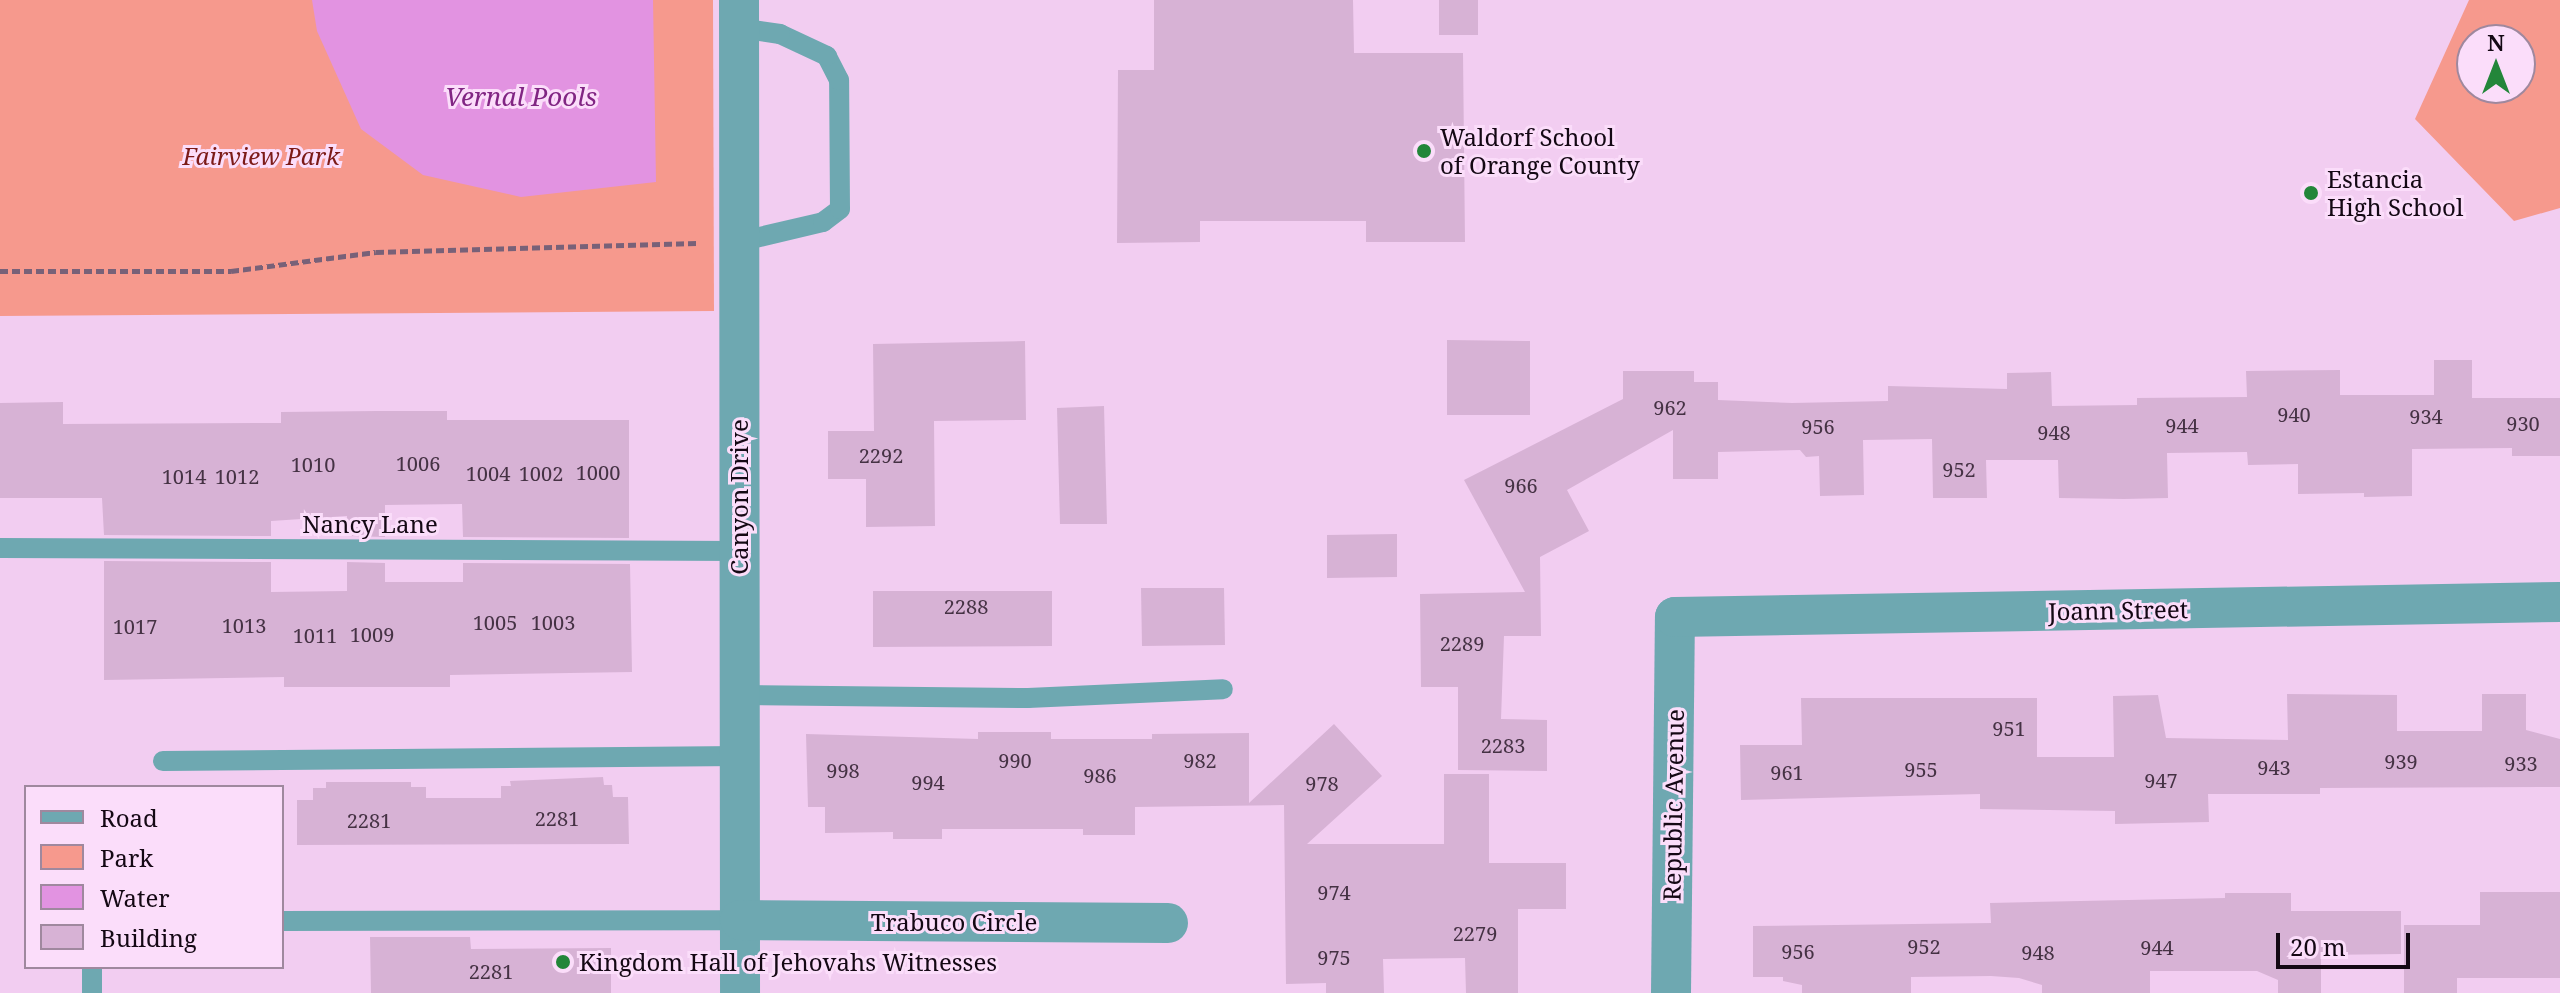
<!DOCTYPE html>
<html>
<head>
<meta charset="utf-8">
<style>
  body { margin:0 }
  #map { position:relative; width:2560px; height:993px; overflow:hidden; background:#f2cdf1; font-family:"Noto Serif",serif }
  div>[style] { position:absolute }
  .green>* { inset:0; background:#f6998d }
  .water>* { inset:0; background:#e293e1 }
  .building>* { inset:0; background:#d7b2d5 }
  .path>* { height:5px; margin-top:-2.5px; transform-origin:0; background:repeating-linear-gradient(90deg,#786178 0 8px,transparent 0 12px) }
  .lane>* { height:20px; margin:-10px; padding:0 10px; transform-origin:10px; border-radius:10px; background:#6ea8b1 }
  .street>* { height:40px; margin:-20px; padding:0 20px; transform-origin:20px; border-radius:20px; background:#6ea8b1 }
  .dots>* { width:22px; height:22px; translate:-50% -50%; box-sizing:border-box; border:4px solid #fbddfa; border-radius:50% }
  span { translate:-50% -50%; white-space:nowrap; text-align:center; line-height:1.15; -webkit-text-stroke:6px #fbddfa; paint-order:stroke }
  .number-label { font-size:20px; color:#453244 }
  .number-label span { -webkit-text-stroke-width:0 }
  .poi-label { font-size:24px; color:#140814 }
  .left { translate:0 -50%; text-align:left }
  .park-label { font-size:24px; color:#7c1a17; font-style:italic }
  .street-label { font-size:24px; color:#140814 }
  .water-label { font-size:26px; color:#812583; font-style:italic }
  .legend { position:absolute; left:24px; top:785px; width:260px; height:184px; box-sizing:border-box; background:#fbddfa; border:2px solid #9f889e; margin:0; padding:10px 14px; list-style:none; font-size:24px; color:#140814 }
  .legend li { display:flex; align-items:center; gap:16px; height:40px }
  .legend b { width:40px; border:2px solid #9f889e }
  .north { position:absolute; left:2456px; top:24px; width:80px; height:80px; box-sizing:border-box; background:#fbddfa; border:2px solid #9f889e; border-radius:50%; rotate:0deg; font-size:22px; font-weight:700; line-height:32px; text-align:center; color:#140814 }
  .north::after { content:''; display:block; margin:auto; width:28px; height:36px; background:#23863a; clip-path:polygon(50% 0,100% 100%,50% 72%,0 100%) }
  .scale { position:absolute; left:2276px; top:933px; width:134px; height:36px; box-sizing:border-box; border:4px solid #140814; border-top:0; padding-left:10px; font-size:24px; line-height:28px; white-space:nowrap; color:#140814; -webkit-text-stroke:6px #fbddfa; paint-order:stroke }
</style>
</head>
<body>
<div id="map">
  <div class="green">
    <i style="clip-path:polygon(0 0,713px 0,714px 311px,0 316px)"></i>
    <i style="clip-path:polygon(evenodd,2469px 0,2560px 0,2560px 208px,2514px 221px,2415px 119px,2469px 0,2472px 40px,2520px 40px,2520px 88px,2472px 88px,2472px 40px)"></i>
  </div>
  <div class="water">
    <i style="clip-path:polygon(312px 0,653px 0,656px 182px,521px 197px,423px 175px,361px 129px,317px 31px)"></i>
  </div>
  <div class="building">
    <i style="clip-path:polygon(1154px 0,1353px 0,1354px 53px,1463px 53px,1465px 242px,1366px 242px,1366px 221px,1200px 221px,1200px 242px,1117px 243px,1118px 70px,1154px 70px)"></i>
    <i style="clip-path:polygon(1439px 0,1478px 0,1478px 35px,1439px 35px)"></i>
    <i style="clip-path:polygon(1447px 340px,1530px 341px,1530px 415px,1447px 415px)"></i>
    <i style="clip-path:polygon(1025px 341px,1026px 420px,934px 421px,935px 526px,866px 527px,866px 479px,828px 479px,828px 431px,874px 431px,873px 344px)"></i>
    <i style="clip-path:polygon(2434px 360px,2472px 360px,2472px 398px,2560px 398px,2560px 456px,2512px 456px,2512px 448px,2412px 449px,2412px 496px,2364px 497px,2364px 493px,2298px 494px,2298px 464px,2248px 465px,2247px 452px,2167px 453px,2168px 498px,2124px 499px,2059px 498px,2058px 460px,1986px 460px,1987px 498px,1933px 498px,1932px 439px,1863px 440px,1864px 495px,1820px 496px,1819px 456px,1806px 457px,1800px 450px,1718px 452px,1718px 479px,1673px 479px,1673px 430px,1567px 490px,1589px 531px,1540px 557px,1541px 636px,1504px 636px,1501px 719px,1547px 720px,1547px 771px,1458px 770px,1458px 687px,1421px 687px,1420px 594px,1525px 592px,1464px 480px,1623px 399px,1623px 371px,1694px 371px,1694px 382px,1718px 382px,1718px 400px,1792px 403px,1888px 401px,1888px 386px,2007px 389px,2007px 373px,2051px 372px,2052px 406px,2137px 405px,2137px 398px,2247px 397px,2246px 371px,2340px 370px,2340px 395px,2434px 395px)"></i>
    <i style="clip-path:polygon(63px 402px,63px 424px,281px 423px,281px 412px,377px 411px,447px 411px,447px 420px,629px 420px,629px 538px,463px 537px,462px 504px,385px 505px,385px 537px,347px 536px,347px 516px,271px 521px,271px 536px,104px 535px,102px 498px,0 498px,0 403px)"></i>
    <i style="clip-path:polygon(1104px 406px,1107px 524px,1060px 524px,1057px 408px)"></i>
    <i style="clip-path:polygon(1397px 534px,1397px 577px,1327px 578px,1327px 535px)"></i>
    <i style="clip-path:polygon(104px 561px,271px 562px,271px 592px,347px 591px,347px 562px,385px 563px,385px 582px,463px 582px,463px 563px,630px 564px,632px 672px,450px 675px,450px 687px,284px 687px,284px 677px,104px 680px)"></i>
    <i style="clip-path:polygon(1141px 588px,1224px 588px,1225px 645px,1142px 646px)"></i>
    <i style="clip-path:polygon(873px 591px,1052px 591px,1052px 646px,873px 647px)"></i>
    <i style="clip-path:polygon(2287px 694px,2397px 695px,2397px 731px,2482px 731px,2482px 694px,2526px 694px,2526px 730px,2560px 739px,2560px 787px,2320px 788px,2320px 794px,2208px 794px,2209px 822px,2115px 824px,2115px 811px,1980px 809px,1980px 794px,1741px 800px,1740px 745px,1802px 745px,1801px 698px,2037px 698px,2037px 757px,2114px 757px,2113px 696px,2158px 695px,2166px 738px,2288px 740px)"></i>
    <i style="clip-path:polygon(1334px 724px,1382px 776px,1307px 844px,1444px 844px,1444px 774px,1489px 774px,1489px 863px,1566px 863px,1566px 909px,1518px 909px,1518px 993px,1466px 993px,1465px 958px,1383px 959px,1384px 993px,1326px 993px,1326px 983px,1286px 984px,1284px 805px,1135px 807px,1135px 835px,1083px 835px,1083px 829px,942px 829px,942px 839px,893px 839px,893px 832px,825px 833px,825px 807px,808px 807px,806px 734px,978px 739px,978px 732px,1051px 732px,1051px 739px,1152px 739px,1152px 734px,1249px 733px,1249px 803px)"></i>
    <i style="clip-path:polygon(603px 777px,604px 785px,612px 785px,613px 797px,628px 797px,629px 844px,297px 845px,297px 800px,313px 800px,313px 788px,326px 788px,326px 782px,411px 782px,411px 787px,426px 787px,426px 798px,501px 798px,501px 786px,511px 786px,510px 781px)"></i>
    <i style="clip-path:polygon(2480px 892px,2560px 892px,2560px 978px,2457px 978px,2457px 993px,2404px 993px,2404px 925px,2480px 925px)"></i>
    <i style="clip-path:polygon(2225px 893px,2291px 893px,2291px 911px,2401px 911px,2401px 954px,2321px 955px,2321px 993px,2278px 993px,2278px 980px,2257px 971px,2150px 971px,2150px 993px,2042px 993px,2042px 985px,2019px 978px,1991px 976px,1911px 977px,1911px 993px,1802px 993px,1802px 985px,1783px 981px,1783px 977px,1753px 977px,1753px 926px,1991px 923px,1990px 903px,2225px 898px)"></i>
    <i style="clip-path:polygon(370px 937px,470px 937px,471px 949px,611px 948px,611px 993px,371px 993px)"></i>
  </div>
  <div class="path">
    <i style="left:0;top:271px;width:231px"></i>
    <i style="left:231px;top:271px;width:146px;rotate:-7.5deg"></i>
    <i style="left:376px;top:252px;width:321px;rotate:-1.6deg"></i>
  </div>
  <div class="lane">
    <i style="left:738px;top:242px;width:87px;rotate:-13.2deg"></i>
    <i style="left:823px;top:222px;width:21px;rotate:-37deg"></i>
    <i style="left:840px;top:209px;width:129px;rotate:-90.4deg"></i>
    <i style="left:839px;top:80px;width:27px;rotate:-117deg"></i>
    <i style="left:827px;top:56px;width:52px;rotate:-154.9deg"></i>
    <i style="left:780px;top:34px;width:41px;rotate:-171.7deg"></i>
    <i style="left:0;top:548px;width:739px;rotate:0.23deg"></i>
    <i style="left:740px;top:695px;width:288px;rotate:0.6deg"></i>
    <i style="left:1028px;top:698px;width:195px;rotate:-2.6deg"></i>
    <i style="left:163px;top:761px;width:577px;rotate:-0.5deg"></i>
    <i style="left:282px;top:921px;width:458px;rotate:-0.1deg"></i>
    <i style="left:92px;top:967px;width:26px;rotate:90deg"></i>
  </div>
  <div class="street">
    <i style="left:739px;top:0;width:993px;rotate:89.94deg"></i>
    <i style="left:740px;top:920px;width:428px;rotate:0.4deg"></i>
    <i style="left:1671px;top:993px;width:376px;rotate:-89.4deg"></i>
    <i style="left:1675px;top:617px;width:885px;rotate:-0.97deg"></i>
  </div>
  <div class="dots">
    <i style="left:1424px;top:151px;background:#23863a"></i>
    <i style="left:2311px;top:193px;background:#23863a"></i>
    <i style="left:563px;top:962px;background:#23863a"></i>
  </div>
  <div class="number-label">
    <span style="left:1670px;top:407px">962</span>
    <span style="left:2294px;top:414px">940</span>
    <span style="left:2426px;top:416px">934</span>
    <span style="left:2523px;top:423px">930</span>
    <span style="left:2182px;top:425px">944</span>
    <span style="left:1818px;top:426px">956</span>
    <span style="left:2054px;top:432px">948</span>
    <span style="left:881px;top:455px">2292</span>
    <span style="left:418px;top:463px">1006</span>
    <span style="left:313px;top:464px">1010</span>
    <span style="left:1959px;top:469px">952</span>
    <span style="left:598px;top:472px">1000</span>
    <span style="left:488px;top:473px">1004</span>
    <span style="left:541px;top:473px">1002</span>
    <span style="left:184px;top:476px">1014</span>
    <span style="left:237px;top:476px">1012</span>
    <span style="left:1521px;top:485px">966</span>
    <span style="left:966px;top:606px">2288</span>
    <span style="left:495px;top:622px">1005</span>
    <span style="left:553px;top:622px">1003</span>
    <span style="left:244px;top:625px">1013</span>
    <span style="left:135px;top:626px">1017</span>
    <span style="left:372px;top:634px">1009</span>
    <span style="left:315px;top:635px">1011</span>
    <span style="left:1462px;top:643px">2289</span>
    <span style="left:2009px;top:728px">951</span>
    <span style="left:1503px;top:745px">2283</span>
    <span style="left:1015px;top:760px">990</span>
    <span style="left:1200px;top:760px">982</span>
    <span style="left:2401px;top:761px">939</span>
    <span style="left:2521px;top:763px">933</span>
    <span style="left:2274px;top:767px">943</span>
    <span style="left:1921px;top:769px">955</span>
    <span style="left:843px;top:770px">998</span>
    <span style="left:1787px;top:772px">961</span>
    <span style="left:1100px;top:775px">986</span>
    <span style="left:2161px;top:780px">947</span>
    <span style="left:928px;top:782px">994</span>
    <span style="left:1322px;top:783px">978</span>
    <span style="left:557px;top:818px">2281</span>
    <span style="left:369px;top:820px">2281</span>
    <span style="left:1334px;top:892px">974</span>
    <span style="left:1475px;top:933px">2279</span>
    <span style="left:1924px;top:946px">952</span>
    <span style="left:2157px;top:947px">944</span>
    <span style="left:1798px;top:951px">956</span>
    <span style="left:2038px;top:952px">948</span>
    <span style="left:1334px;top:957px">975</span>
    <span style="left:491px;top:971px">2281</span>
  </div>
  <div class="poi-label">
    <span class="left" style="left:1440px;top:151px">Waldorf School<br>of Orange County</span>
    <span class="left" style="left:2327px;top:193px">Estancia<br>High School</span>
    <span class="left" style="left:579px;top:962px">Kingdom Hall of Jehovahs Witnesses</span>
  </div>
  <div class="park-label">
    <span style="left:261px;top:156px">Fairview Park</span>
  </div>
  <div class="street-label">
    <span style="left:739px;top:497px;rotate:-90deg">Canyon Drive</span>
    <span style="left:370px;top:524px">Nancy Lane</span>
    <span style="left:2118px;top:610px;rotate:-1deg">Joann Street</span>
    <span style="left:1673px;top:805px;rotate:-89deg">Republic Avenue</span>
    <span style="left:954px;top:922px">Trabuco Circle</span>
  </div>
  <div class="water-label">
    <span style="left:521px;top:97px">Vernal Pools</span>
  </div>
  <ul class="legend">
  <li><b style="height:10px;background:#6ea8b1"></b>Road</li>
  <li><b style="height:22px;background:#f6998d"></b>Park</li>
  <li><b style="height:22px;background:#e293e1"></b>Water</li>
  <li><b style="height:22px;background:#d7b2d5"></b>Building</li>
  </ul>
  <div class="north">N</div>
  <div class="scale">20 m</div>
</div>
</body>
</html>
